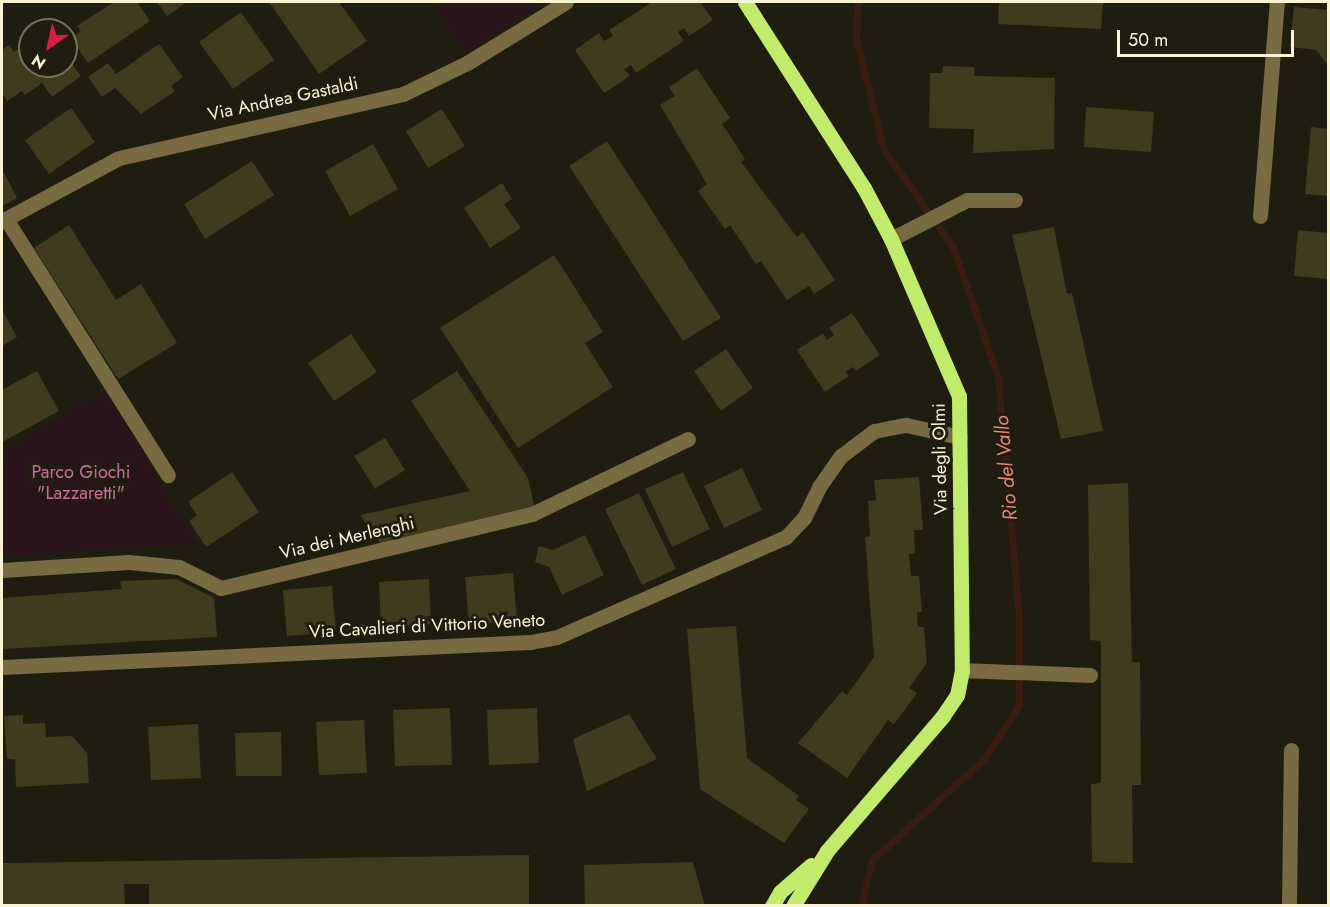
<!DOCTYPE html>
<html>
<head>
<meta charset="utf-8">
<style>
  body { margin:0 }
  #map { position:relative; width:1330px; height:907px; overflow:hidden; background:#1f1d10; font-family:Jost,sans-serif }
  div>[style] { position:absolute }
  .green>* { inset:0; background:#29141b }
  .stream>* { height:7px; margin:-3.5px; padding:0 3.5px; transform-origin:3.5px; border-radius:3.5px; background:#391d10 }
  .building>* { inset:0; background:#3e3b1e }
  .minor>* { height:15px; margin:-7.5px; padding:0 7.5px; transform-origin:7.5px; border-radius:7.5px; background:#786a41 }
  .major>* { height:15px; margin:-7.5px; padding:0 7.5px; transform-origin:7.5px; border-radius:7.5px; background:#c1eb6a }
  span { translate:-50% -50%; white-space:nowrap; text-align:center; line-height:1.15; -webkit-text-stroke:6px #1f1d10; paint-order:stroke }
  .street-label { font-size:18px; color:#f9f2d4 }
  .park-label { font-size:18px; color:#cf6aa2 }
  .water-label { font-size:20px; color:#eb8470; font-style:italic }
  .frame { position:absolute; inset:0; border:3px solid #f9f2d4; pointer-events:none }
  .north { position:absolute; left:18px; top:18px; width:60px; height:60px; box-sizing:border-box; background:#1f1d10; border:2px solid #76725e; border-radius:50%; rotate:214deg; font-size:16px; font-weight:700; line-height:24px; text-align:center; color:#f9f2d4 }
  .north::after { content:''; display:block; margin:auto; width:21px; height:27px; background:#db1e45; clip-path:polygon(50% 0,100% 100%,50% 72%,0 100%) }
  .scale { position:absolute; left:1117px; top:30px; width:177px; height:27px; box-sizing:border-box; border:3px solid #f9f2d4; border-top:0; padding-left:8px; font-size:18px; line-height:21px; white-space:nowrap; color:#f9f2d4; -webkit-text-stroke:4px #1f1d10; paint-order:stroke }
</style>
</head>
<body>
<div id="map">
  <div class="green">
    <i style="clip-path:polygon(432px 2px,547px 2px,465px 51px)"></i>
    <i style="clip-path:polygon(106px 390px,196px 544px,2px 556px,2px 451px)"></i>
  </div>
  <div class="stream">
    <i style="left:858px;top:2px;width:36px;rotate:93deg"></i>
    <i style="left:856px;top:38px;width:115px;rotate:76deg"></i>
    <i style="left:884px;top:150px;width:119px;rotate:54.6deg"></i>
    <i style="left:953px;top:247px;width:138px;rotate:70.9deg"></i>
    <i style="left:998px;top:377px;width:242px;rotate:85deg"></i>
    <i style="left:1019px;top:618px;width:87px;rotate:90deg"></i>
    <i style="left:1019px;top:705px;width:64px;rotate:122.9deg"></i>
    <i style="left:984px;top:759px;width:151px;rotate:138deg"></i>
    <i style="left:872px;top:860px;width:47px;rotate:103.4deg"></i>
  </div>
  <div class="building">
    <i style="clip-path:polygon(114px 2px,137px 2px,150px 21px,88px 63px,71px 38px,81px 31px,77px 26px)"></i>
    <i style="clip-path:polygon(157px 2px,187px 2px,167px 16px)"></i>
    <i style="clip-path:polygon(269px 2px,339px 2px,367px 41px,319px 74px)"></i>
    <i style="clip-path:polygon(652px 2px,700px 2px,713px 20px,689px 36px,684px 28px,678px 32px,684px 41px,636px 73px,631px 65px,624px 69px,630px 76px,604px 93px,575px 50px,599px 33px,604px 41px,613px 36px,609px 30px)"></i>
    <i style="clip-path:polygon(999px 2px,1103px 2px,1101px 29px,998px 24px)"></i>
    <i style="clip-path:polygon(1294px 7px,1328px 10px,1328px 65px,1316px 50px,1290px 47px)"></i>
    <i style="clip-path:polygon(241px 12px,274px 60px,233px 89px,199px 42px)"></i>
    <i style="clip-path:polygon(26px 44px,30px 50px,30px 66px,66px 66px,66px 56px,81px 76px,52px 97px,42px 83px,25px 95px,22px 91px,7px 101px,2px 93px,2px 50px,9px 45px,14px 52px)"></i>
    <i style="clip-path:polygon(159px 44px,183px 77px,171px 86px,175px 91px,141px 114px,115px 88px,102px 97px,88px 77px,108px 63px,116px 74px)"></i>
    <i style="clip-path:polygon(943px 66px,974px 67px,974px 76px,1055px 78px,1054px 149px,973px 153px,974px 129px,929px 128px,930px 73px,942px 73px)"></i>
    <i style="clip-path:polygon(697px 68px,730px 118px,722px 124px,745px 159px,741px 162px,797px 237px,803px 232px,835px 280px,814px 294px,809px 286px,787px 300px,761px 261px,756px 264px,730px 225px,725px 229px,698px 191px,707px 184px,660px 105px,675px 96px,669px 87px)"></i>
    <i style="clip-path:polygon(1086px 107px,1154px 112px,1151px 152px,1084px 147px)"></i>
    <i style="clip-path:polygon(71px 108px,95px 142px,49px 174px,25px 140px)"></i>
    <i style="clip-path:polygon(442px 109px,465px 146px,428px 168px,406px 131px)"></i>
    <i style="clip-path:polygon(1311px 127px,1328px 129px,1328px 196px,1305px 194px)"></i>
    <i style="clip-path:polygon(607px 141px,721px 318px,683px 341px,569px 166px)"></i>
    <i style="clip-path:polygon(373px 144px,398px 189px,350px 216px,325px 171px)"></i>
    <i style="clip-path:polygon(252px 161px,274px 195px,205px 239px,184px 204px)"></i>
    <i style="clip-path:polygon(2px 169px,17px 198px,2px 206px)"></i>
    <i style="clip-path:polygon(502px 183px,512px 199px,504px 204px,521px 228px,490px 248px,464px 208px)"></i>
    <i style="clip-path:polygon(69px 225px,116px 300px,141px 284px,177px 343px,118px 379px,34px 248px)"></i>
    <i style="clip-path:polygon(1054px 227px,1067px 294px,1072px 293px,1103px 431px,1061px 439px,1012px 235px)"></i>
    <i style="clip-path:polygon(1298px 230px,1328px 233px,1328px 279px,1294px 276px)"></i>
    <i style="clip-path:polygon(554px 255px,603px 332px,585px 343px,613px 387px,518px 448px,440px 328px)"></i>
    <i style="clip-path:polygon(2px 310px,17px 337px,2px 346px)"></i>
    <i style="clip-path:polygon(852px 313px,880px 355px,856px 371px,853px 367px,845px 372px,849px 376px,825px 392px,797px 350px,823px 333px,827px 340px,834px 335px,829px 328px)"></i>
    <i style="clip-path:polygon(351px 334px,377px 372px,334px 401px,308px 363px)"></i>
    <i style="clip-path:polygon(726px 349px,753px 388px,721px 411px,694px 371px)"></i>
    <i style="clip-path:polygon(37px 371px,59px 411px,2px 442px,2px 390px)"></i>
    <i style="clip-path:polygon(457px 371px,528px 478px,535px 509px,380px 543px,360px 515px,470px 491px,411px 401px)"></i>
    <i style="clip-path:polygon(385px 438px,405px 470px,375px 489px,354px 456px)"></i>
    <i style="clip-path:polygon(742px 468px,762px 510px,724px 528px,704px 486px)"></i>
    <i style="clip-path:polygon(232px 472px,259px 512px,206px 547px,189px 521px,197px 515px,188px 502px)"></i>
    <i style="clip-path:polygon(683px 472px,710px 529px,672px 547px,645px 489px)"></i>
    <i style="clip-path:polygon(919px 477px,923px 530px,914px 530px,915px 553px,909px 554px,911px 576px,919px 576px,922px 612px,917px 612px,918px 627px,924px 627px,927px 663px,909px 688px,917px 693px,894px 724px,888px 720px,847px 778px,798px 743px,842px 691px,847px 695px,874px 657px,865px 537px,870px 536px,868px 501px,876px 500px,874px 480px)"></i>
    <i style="clip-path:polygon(1128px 483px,1132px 662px,1140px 662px,1141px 785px,1132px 785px,1133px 863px,1092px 862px,1091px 784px,1101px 783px,1101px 641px,1090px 640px,1088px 485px)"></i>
    <i style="clip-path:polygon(639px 493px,676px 569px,642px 585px,605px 509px)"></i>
    <i style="clip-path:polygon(585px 535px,604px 575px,562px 595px,549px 567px,535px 562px,539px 546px,553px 550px)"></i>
    <i style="clip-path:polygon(513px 573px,517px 621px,469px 625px,465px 577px)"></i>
    <i style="clip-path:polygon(176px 579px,214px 598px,217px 637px,2px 649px,2px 598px,122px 589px,120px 581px)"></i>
    <i style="clip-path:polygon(429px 579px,431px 624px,381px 627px,379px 582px)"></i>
    <i style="clip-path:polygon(332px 586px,336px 632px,287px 636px,283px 590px)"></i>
    <i style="clip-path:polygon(736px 626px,747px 758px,799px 796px,796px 800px,809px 809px,784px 843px,700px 789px,687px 629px)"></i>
    <i style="clip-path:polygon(450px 708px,452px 765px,395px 766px,393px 710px)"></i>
    <i style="clip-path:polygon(537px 708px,539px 763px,489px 765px,487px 710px)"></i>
    <i style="clip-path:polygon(629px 714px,657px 759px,587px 791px,573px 739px)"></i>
    <i style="clip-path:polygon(23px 715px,23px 724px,45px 723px,46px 737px,72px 736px,87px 753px,89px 783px,16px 787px,15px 759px,7px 759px,4px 716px)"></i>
    <i style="clip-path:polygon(364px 720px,367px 773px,319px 775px,316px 722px)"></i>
    <i style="clip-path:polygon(198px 724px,201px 778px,151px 780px,148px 727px)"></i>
    <i style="clip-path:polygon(281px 732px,282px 776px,236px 776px,235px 733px)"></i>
    <i style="clip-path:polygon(529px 855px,529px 906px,149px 906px,149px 884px,124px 884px,125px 906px,2px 906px,2px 863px)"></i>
    <i style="clip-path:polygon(693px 862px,705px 906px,585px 906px,584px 865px)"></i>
  </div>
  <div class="minor">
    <i style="left:1260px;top:216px;width:215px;rotate:-85.5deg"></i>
    <i style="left:6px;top:219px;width:303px;rotate:57.7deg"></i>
    <i style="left:2px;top:221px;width:133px;rotate:-28.3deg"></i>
    <i style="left:119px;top:158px;width:291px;rotate:-12.7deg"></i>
    <i style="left:403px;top:94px;width:71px;rotate:-25.8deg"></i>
    <i style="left:467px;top:63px;width:116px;rotate:-31.6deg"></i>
    <i style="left:891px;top:239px;width:85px;rotate:-27.2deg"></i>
    <i style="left:967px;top:200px;width:48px"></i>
    <i style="left:2px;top:570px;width:127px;rotate:-3.6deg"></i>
    <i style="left:129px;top:562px;width:50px;rotate:5.7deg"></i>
    <i style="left:179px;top:567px;width:47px;rotate:26.6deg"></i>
    <i style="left:221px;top:588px;width:320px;rotate:-13.4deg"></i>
    <i style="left:532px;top:514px;width:173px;rotate:-25.7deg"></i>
    <i style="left:2px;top:667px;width:530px;rotate:-2.71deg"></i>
    <i style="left:531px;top:642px;width:26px;rotate:-11deg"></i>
    <i style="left:557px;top:637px;width:250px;rotate:-23.6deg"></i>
    <i style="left:786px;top:537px;width:26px;rotate:-47deg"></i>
    <i style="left:804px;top:518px;width:34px;rotate:-64deg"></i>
    <i style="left:819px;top:487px;width:38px;rotate:-55deg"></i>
    <i style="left:841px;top:456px;width:41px;rotate:-37.1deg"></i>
    <i style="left:874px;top:431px;width:33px;rotate:-11deg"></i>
    <i style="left:906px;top:425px;width:55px;rotate:12.5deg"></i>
    <i style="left:962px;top:670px;width:128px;rotate:2.2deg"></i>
    <i style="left:1289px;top:906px;width:156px;rotate:-89.3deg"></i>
  </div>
  <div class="major">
    <i style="left:745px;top:2px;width:221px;rotate:57.4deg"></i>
    <i style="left:864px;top:188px;width:58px;rotate:62.1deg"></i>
    <i style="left:891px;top:239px;width:171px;rotate:66.6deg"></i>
    <i style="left:959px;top:396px;width:274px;rotate:89.4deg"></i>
    <i style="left:962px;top:670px;width:25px;rotate:101deg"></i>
    <i style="left:957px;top:695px;width:25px;rotate:124deg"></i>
    <i style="left:943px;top:716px;width:178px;rotate:130.7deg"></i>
    <i style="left:827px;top:851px;width:65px;rotate:121.7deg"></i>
    <i style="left:772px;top:906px;width:16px;rotate:-60deg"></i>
    <i style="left:780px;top:892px;width:41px;rotate:-41.1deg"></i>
  </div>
  <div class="street-label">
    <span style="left:283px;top:99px;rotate:-12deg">Via Andrea Gastaldi</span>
    <span style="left:940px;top:459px;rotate:-91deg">Via degli Olmi</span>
    <span style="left:347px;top:538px;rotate:-13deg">Via dei Merlenghi</span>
    <span style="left:427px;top:626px;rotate:-3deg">Via Cavalieri di Vittorio Veneto</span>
  </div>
  <div class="park-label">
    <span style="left:81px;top:483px">Parco Giochi<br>"Lazzaretti"</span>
  </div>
  <div class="water-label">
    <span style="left:1006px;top:468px;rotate:-95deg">Rio del Vallo</span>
  </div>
  <div class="frame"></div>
  <div class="north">N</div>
  <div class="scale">50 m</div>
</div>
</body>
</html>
